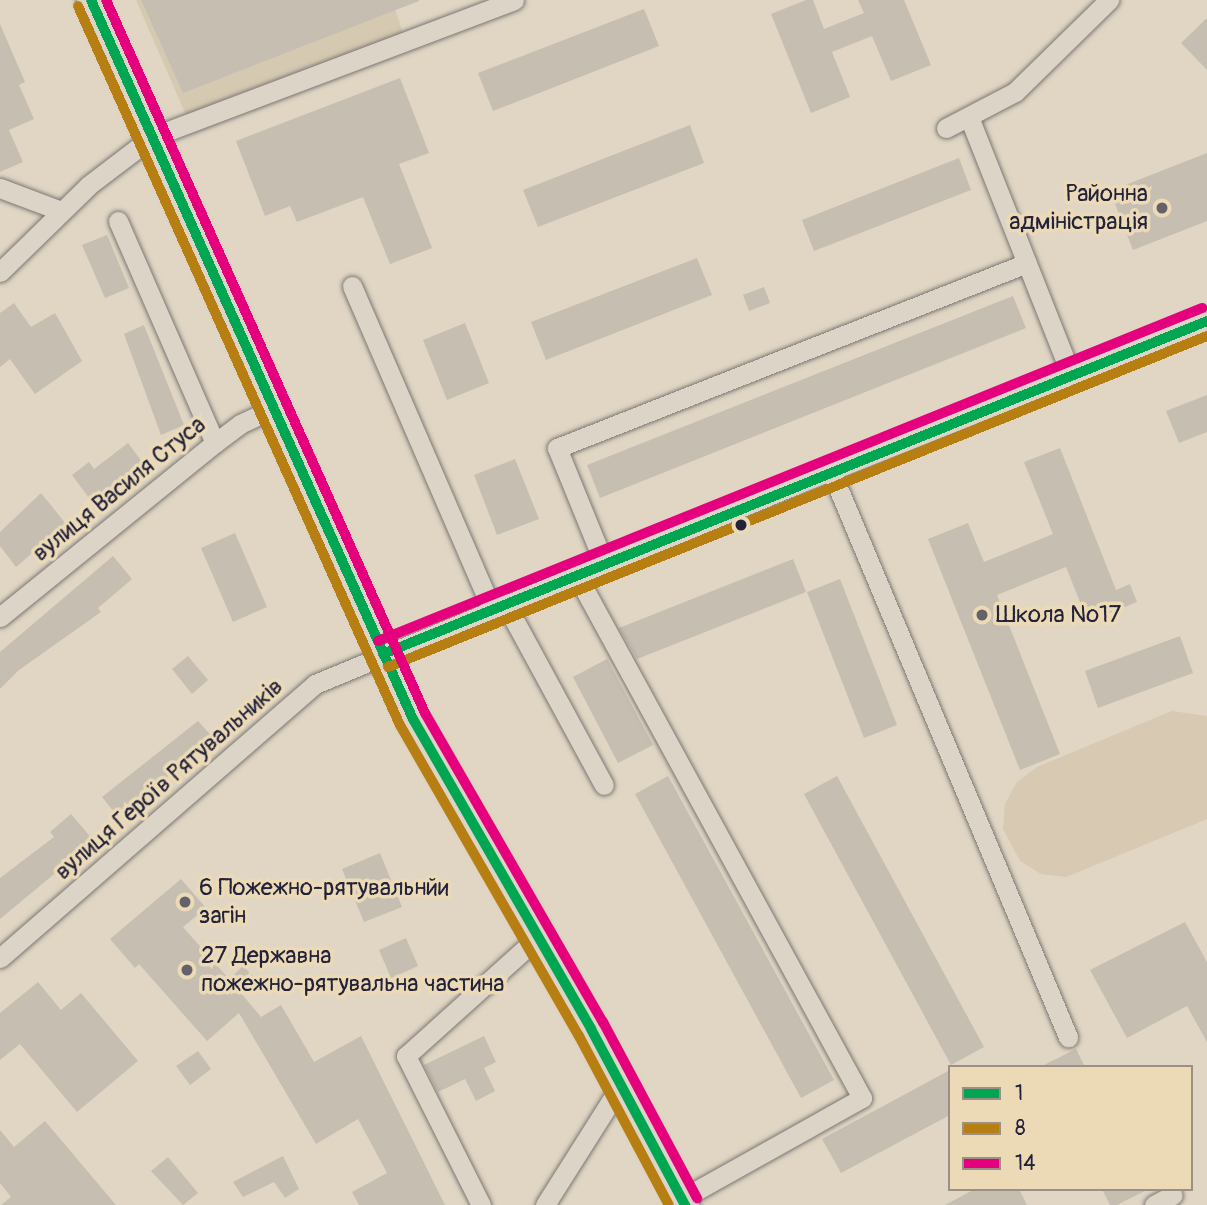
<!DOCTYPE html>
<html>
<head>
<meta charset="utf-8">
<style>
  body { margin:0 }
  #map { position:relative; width:1207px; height:1205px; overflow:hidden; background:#e0d6c3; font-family:Pangolin,sans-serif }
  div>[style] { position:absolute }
  .built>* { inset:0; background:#d6c9b2 }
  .green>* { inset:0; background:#d7c9b2 }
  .building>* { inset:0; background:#c5beb1 }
  .roads { filter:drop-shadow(0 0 2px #7c7774) drop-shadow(0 0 2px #7c7774) }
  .minor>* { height:19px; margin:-9.5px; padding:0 9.5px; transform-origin:9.5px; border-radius:9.5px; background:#dcd4c7 }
  .highway>* { height:28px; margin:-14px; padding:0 14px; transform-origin:14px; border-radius:14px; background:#dcd4c7 }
  .bus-1>* { height:10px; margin:-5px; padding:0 5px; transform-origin:5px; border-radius:5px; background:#00a651 }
  .bus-2>* { height:10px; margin:-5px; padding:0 5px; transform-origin:5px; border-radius:5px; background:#b77e12 }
  .bus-3>* { height:10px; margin:-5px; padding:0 5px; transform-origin:5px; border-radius:5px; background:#e5007d }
  .dots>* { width:19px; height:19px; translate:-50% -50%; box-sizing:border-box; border:4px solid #ecdab7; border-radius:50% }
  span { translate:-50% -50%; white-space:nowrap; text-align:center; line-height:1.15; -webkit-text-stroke:7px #ecdab7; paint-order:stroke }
  .poi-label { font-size:24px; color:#22223b }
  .right { translate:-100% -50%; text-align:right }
  .left { translate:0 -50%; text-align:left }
  .street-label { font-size:24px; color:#22223b }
  .legend { position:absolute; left:948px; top:1065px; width:245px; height:126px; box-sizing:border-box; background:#ecdab7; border:2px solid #9b9085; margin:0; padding:9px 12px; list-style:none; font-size:21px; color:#22223b }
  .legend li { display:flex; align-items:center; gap:14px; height:35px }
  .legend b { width:35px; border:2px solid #9b9085 }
</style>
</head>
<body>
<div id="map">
  <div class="built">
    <i style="clip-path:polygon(136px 0,392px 0,404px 36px,186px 115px)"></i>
  </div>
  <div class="green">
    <i style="clip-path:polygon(1172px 711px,1207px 716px,1207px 819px,1066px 877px,1041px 874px,1020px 861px,1003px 829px,1005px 804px,1017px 782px,1037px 767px)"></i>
  </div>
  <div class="building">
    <i style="clip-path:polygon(141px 0,419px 0,419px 1px,183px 93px)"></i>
    <i style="clip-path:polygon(806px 0,813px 0,824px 29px,864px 13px,858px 0,904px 0,931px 65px,891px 81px,872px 36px,832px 52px,850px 97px,811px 113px,771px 14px)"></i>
    <i style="clip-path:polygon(644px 9px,659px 46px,493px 111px,478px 73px)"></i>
    <i style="clip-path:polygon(1207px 18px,1207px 70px,1181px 43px)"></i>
    <i style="clip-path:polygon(0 24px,25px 82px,19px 85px,34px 119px,9px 130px,23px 162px,0 172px)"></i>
    <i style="clip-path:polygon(400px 78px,429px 153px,399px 164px,432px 248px,390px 264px,363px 197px,297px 222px,290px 206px,265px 216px,236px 141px)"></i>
    <i style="clip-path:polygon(690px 125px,704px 163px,538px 227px,523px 190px)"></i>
    <i style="clip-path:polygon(1207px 153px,1207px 221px,1133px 250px,1110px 191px)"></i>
    <i style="clip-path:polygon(959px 158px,971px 190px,814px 251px,802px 220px)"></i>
    <i style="clip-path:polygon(107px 235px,129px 288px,105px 298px,82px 245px)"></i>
    <i style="clip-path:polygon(697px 258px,712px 295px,546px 360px,531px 322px)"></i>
    <i style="clip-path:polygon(764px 287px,770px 303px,749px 311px,743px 295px)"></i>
    <i style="clip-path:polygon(1013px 296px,1026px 328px,600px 498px,587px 465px)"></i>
    <i style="clip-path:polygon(14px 303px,31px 327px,55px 313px,82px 361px,35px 394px,10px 359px,0 367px,0 313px)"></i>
    <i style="clip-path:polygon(465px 323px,489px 383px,447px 400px,423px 340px)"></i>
    <i style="clip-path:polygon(144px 325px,184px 425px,161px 435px,124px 334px)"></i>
    <i style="clip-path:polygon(1207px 395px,1207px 432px,1179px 443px,1166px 411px)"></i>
    <i style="clip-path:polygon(128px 443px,143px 463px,92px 502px,72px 475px,89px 462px,94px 469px)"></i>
    <i style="clip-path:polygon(1060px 448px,1116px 590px,1130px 584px,1137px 602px,1088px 622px,1066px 567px,997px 595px,1060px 754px,1020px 770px,928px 539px,968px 523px,984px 562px,1053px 534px,1024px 462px)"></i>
    <i style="clip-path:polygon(515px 459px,539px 519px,497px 535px,474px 475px)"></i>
    <i style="clip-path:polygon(41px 493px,66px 524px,16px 567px,0 546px,0 532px)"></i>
    <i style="clip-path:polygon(235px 533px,267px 607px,233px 622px,201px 548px)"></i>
    <i style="clip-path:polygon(113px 556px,132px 579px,98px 608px,101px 612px,19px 670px,0 689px,0 652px)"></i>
    <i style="clip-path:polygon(793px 559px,806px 592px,637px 659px,619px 628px)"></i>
    <i style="clip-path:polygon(840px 579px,897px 725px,864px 738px,807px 592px)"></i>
    <i style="clip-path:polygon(1180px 636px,1193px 673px,1098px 708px,1085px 671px)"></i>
    <i style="clip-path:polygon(188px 656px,208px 680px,192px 694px,172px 669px)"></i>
    <i style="clip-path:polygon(607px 659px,653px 745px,618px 763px,573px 677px)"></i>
    <i style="clip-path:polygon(198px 721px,214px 739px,118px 817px,102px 797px)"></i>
    <i style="clip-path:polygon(668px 776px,834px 1080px,801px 1098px,635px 794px)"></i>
    <i style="clip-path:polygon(837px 776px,984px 1047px,951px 1065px,804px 794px)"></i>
    <i style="clip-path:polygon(71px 814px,94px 841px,0 919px,0 878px,54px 837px,50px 832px)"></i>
    <i style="clip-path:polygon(380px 853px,402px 907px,364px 922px,342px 869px)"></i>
    <i style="clip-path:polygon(181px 879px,206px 908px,183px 927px,229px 979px,243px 966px,255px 978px,240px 992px,261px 1017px,281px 1005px,314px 1062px,361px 1036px,445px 1205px,359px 1205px,352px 1192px,387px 1173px,358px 1119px,316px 1144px,239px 1013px,207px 1041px,139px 964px,135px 968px,110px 939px)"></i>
    <i style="clip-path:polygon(1185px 922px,1207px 962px,1207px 1042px,1187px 1006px,1127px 1038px,1090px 970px)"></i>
    <i style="clip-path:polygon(406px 938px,418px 966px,391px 978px,379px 950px)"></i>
    <i style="clip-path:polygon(38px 982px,61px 1010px,81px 993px,138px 1061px,77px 1112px,20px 1044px,0 1060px,0 1013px)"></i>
    <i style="clip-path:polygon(484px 1036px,496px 1062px,484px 1068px,495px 1091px,476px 1101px,465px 1079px,438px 1092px,424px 1065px)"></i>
    <i style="clip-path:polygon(1076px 1049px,1085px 1067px,1040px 1067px)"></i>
    <i style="clip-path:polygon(198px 1051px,211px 1069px,190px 1085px,176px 1066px)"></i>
    <i style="clip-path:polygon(950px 1070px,950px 1115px,841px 1173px,822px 1139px)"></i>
    <i style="clip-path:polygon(45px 1121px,116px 1205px,1px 1205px,11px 1197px,0 1183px,0 1130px,14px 1147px)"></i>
    <i style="clip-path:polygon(283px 1156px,299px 1189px,285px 1198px,274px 1182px,243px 1197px,233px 1182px)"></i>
    <i style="clip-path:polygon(168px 1157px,198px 1193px,183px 1205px,151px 1171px)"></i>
    <i style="clip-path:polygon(975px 1189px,1019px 1189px,1027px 1205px,945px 1205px)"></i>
    <i style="clip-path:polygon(1102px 1189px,1149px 1189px,1117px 1205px,1110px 1205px)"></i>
  </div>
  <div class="roads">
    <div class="minor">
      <i style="left:969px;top:117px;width:277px;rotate:68.4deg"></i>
      <i style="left:946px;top:128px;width:78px;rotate:-27.6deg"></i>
      <i style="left:1015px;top:92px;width:132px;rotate:-44.4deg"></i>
      <i style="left:0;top:188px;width:65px;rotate:20.7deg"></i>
      <i style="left:118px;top:221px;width:242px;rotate:66.4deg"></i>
      <i style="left:0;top:272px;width:124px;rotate:-44.3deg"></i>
      <i style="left:89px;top:185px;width:79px;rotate:-37.3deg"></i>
      <i style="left:152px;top:137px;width:387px;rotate:-20.7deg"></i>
      <i style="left:352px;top:286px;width:352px;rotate:66.6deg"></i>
      <i style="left:831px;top:471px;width:614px;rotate:67.28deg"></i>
      <i style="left:604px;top:563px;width:124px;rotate:-112.2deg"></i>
      <i style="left:557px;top:448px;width:505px;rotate:-21.49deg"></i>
      <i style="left:576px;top:574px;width:597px;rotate:61.37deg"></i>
      <i style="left:862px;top:1098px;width:207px;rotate:150.8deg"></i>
      <i style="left:505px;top:603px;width:207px;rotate:61.5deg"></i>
      <i style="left:0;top:617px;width:277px;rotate:-39deg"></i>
      <i style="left:215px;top:443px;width:31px;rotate:-37deg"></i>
      <i style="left:240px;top:424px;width:38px;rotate:-25deg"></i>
      <i style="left:0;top:958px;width:417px;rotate:-41deg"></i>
      <i style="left:315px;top:684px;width:520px;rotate:-22.52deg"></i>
      <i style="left:795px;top:485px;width:443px;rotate:-21.7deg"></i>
      <i style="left:481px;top:1205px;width:167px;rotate:-116.7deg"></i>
      <i style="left:406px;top:1056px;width:178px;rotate:-42deg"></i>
      <i style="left:545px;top:1205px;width:142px;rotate:-57.7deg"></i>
      <i style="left:1154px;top:1205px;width:21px;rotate:-28deg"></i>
    </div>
    <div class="highway">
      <i style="left:91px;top:0;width:788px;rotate:65.88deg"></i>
      <i style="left:413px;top:719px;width:357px;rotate:60.1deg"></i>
      <i style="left:591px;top:1029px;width:200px;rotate:61.9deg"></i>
    </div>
  </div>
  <div class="bus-1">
    <i style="left:91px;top:0;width:788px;rotate:65.88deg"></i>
    <i style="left:413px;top:719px;width:357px;rotate:60.1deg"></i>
    <i style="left:591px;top:1029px;width:200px;rotate:61.9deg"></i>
    <i style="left:383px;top:654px;width:889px;rotate:-22deg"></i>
  </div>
  <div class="bus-2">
    <i style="left:78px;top:6px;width:788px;rotate:65.88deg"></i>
    <i style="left:400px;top:725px;width:359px;rotate:60.1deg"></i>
    <i style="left:579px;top:1036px;width:191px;rotate:62deg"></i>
    <i style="left:388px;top:667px;width:883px;rotate:-22.01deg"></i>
  </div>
  <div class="bus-3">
    <i style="left:106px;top:0;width:781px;rotate:65.9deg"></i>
    <i style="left:425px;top:713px;width:357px;rotate:60.1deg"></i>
    <i style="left:603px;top:1022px;width:200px;rotate:61.9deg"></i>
    <i style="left:378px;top:641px;width:889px;rotate:-22deg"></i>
  </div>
  <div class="dots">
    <i style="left:1162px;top:208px;background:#64616b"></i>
    <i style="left:741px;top:525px;background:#22223b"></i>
    <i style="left:982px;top:615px;background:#64616b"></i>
    <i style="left:185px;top:902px;background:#64616b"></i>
    <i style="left:187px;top:970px;background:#64616b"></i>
  </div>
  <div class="poi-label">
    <span class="right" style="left:1148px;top:208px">Районна<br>адміністрація</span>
    <span class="left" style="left:996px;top:615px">Школа №17</span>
    <span class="left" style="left:199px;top:902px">6 Пожежно-рятувальнйи<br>загін</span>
    <span class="left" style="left:201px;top:970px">27 Державна<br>пожежно-рятувальна частина</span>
  </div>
  <div class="street-label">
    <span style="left:119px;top:489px;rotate:-39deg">вулиця Василя Стуса</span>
    <span style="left:169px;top:779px;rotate:-41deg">вулиця Героїв Рятувальників</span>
  </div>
  <ul class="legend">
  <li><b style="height:9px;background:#00a651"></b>1</li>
  <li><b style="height:9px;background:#b77e12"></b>8</li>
  <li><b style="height:9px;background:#e5007d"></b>14</li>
  </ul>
</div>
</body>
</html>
